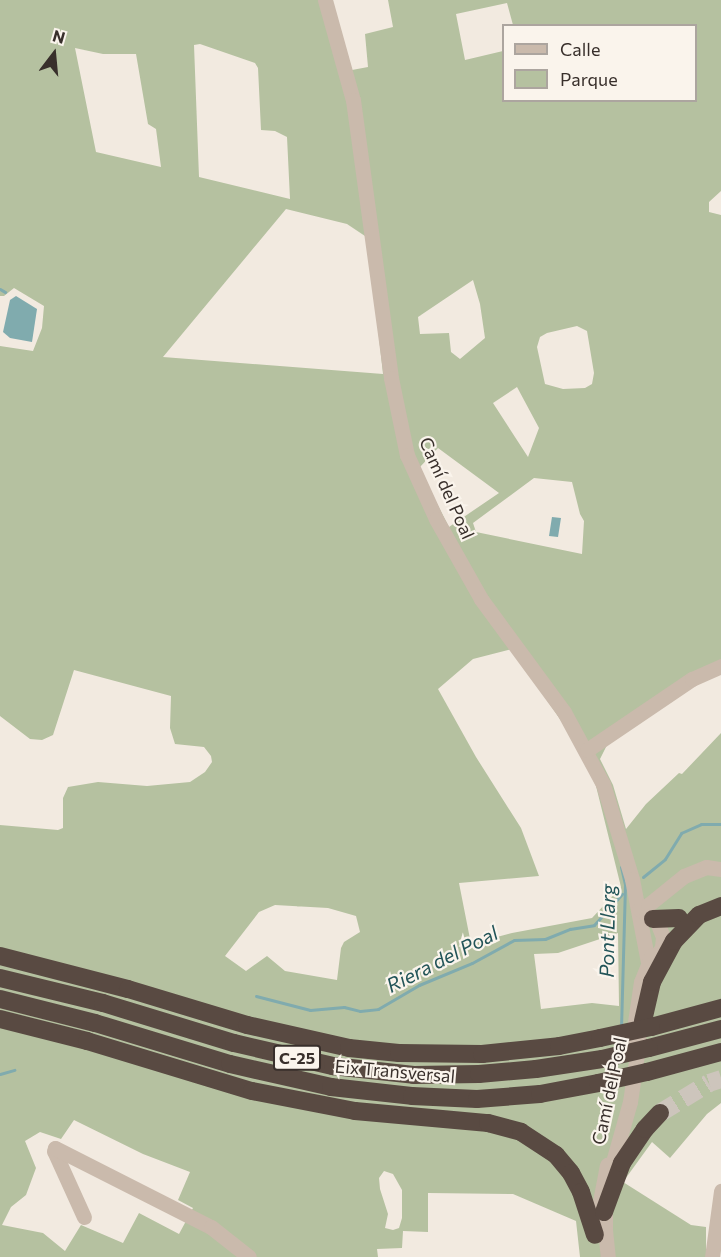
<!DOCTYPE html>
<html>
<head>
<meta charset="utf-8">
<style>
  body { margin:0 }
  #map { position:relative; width:721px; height:1257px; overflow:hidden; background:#f2eae0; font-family:Commissioner,sans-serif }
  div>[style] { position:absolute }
  .green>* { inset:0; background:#b5c1a0 }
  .water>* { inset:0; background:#80abae }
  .stream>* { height:3px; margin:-1.5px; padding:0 1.5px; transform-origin:1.5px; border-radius:1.5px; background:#80abae }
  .highway-tunnel>* { height:18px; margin-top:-9px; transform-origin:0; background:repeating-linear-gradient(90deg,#cdc5bc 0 18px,transparent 0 27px) }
  .minor>* { height:15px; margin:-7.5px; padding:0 7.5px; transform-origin:7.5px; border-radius:7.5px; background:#cabaac }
  .highway>* { height:18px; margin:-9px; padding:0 9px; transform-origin:9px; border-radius:9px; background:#594a42 }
  .highway-bridge>* { height:18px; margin:-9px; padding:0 9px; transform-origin:9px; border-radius:9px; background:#594a42 }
  span { translate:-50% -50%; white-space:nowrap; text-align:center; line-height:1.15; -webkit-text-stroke:4.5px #faf4ec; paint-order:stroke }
  .shield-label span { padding:2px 4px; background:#faf4ec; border:2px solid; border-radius:4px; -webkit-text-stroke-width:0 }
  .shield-label { font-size:16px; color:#382f2b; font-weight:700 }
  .street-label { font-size:18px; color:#382f2b }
  .water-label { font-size:20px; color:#225458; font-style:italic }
  .legend { position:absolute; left:502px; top:24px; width:195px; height:78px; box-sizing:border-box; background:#faf4ec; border:2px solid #aca59f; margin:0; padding:8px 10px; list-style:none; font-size:18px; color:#382f2b }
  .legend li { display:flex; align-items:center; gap:12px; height:30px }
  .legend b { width:30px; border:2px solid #aca59f }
  .north { position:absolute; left:24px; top:24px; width:60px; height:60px; -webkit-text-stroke:4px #faf4ec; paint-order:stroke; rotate:16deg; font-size:16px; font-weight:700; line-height:24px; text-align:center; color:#382f2b }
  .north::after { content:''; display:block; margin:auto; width:21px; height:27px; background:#382f2b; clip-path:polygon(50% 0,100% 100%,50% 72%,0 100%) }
</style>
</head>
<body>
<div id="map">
  <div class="green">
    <i style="clip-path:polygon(evenodd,0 0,332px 0,352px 70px,368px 67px,365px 34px,393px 27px,388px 0,721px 0,721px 191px,709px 202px,709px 212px,721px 215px,721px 674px,676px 694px,607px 745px,600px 759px,613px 785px,626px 829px,646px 804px,679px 773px,682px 774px,721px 733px,721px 1103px,707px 1114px,670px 1158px,652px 1142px,623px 1182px,691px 1225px,706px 1227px,706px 1257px,580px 1257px,576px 1221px,513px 1194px,428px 1193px,428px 1232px,403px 1231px,402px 1248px,377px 1249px,378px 1257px,0 1257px,0 825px,58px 830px,63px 828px,63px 798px,68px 787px,98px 782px,147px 786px,190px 782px,205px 772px,212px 762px,211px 756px,204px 747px,175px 744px,170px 728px,171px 696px,74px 670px,53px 735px,42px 740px,30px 739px,0 716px,0 346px,33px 351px,42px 328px,44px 306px,14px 288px,4px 296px,0 296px,0 0,507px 3px,513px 25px,696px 26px,696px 100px,504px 100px,503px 51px,465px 60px,456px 14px,507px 3px,0 0,200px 44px,255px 63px,258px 68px,261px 130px,275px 131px,287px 137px,290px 199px,199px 177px,194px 45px,200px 44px,0 0,75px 48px,103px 54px,136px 54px,148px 124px,156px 129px,161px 167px,96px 152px,75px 48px,0 0,286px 209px,347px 224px,368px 238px,383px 374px,163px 357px,286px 209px,0 0,473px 280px,480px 304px,485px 338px,460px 359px,451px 352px,449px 333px,420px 334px,418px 317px,473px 280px,0 0,577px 326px,587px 331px,594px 373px,592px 384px,585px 388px,563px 389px,545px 384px,537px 347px,540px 337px,547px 333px,577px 326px,0 0,517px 387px,539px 428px,528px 457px,493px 403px,517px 387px,0 0,438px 448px,499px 493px,449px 527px,419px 468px,438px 448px,0 0,534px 478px,572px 482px,580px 514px,584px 521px,582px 554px,476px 532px,473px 523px,534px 478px,0 0,512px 649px,577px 744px,596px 786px,621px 887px,592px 918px,512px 933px,471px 944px,459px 883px,539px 876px,521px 828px,476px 757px,438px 689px,473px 659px,512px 649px,0 0,275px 905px,328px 908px,356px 916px,360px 932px,344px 942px,341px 948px,337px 980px,285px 971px,267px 956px,246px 971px,225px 956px,259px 912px,275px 905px,0 0,618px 933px,619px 1006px,592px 1003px,541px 1009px,534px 954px,558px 953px,618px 933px,0 0,74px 1120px,143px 1154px,190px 1172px,178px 1200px,193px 1208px,179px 1234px,139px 1213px,123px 1243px,81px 1225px,65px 1251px,43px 1233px,2px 1225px,11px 1207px,26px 1195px,36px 1168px,25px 1141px,40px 1132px,61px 1139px,74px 1120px,0 0,384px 1171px,393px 1174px,402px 1190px,402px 1218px,399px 1228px,393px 1230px,385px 1228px,388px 1214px,380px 1189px,379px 1178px,384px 1171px)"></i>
  </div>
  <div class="water">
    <i style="clip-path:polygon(16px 296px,37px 309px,32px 342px,10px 338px,3px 332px,10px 300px)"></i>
    <i style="clip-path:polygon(552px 517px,561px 518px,558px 537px,549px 536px)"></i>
  </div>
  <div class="stream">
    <i style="left:0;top:289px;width:6px;rotate:31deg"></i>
    <i style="left:621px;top:867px;width:18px;rotate:77deg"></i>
    <i style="left:625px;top:885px;width:142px;rotate:91.6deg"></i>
    <i style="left:643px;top:877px;width:28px;rotate:-39deg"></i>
    <i style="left:665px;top:859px;width:31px;rotate:-58deg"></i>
    <i style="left:681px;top:833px;width:22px;rotate:-24deg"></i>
    <i style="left:701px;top:824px;width:20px"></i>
    <i style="left:256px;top:996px;width:56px;rotate:14.5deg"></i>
    <i style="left:310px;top:1010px;width:34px;rotate:-5deg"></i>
    <i style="left:344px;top:1007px;width:16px;rotate:14deg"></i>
    <i style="left:360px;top:1011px;width:18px;rotate:-6deg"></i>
    <i style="left:378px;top:1009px;width:48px;rotate:-30.3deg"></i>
    <i style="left:419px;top:985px;width:57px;rotate:-22.5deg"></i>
    <i style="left:472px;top:963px;width:48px;rotate:-28.7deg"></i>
    <i style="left:514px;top:940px;width:31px;rotate:-2deg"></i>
    <i style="left:545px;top:939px;width:27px;rotate:-22deg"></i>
    <i style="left:570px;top:929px;width:24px;rotate:-9deg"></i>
    <i style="left:594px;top:925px;width:42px;rotate:-47.9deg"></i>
    <i style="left:0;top:1074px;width:15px;rotate:-16deg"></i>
  </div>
  <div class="highway-tunnel">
    <i style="left:660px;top:1113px;width:57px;rotate:-31.5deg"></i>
    <i style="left:709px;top:1083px;width:13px;rotate:-18deg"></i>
  </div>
  <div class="minor">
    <i style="left:325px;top:0;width:104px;rotate:74.4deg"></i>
    <i style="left:353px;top:100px;width:281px;rotate:82.2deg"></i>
    <i style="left:391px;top:378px;width:79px;rotate:78.3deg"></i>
    <i style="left:407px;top:455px;width:70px;rotate:65.6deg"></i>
    <i style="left:436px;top:519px;width:92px;rotate:60.6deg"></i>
    <i style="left:481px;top:599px;width:140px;rotate:53.7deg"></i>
    <i style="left:564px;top:712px;width:82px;rotate:61.6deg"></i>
    <i style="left:603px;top:784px;width:99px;rotate:73deg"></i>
    <i style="left:632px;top:879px;width:85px;rotate:79.1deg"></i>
    <i style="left:587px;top:750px;width:127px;rotate:-34.1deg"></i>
    <i style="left:692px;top:679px;width:32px;rotate:-24deg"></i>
    <i style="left:639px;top:909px;width:10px;rotate:-24deg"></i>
    <i style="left:648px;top:905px;width:46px;rotate:-38.9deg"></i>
    <i style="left:684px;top:876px;width:24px;rotate:-22deg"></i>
    <i style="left:706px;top:867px;width:15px;rotate:8deg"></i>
    <i style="left:646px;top:916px;width:13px;rotate:29deg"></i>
    <i style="left:657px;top:922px;width:16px;rotate:68deg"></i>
    <i style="left:663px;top:937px;width:10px;rotate:96deg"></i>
    <i style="left:662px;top:947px;width:15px;rotate:118deg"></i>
    <i style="left:632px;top:1042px;width:61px;rotate:-81.5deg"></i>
    <i style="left:641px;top:982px;width:29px;rotate:-68deg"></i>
    <i style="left:609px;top:1176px;width:77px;rotate:-74.2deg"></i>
    <i style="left:630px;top:1102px;width:62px;rotate:-81.6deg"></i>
    <i style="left:605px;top:1202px;width:28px;rotate:90deg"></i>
    <i style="left:605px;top:1230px;width:27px;rotate:84deg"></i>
    <i style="left:598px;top:1212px;width:48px;rotate:-79.2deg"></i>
    <i style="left:84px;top:1217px;width:72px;rotate:-114.4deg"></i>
    <i style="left:54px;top:1151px;width:3px;rotate:-72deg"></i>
    <i style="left:55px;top:1148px;width:175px;rotate:26.9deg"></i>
    <i style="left:211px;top:1227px;width:48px;rotate:38.3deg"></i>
    <i style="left:712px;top:1257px;width:67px;rotate:-82.2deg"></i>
  </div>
  <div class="highway">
    <i style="left:653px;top:919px;width:26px;rotate:-2deg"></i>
    <i style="left:0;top:956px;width:132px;rotate:14.5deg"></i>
    <i style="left:128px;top:989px;width:124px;rotate:16.8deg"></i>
    <i style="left:247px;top:1025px;width:105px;rotate:12.7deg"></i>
    <i style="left:349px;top:1048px;width:50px;rotate:5.7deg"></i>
    <i style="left:399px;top:1053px;width:83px;rotate:0.7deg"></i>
    <i style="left:482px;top:1054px;width:77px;rotate:-5.9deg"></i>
    <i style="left:559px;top:1046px;width:42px;rotate:-11deg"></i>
    <i style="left:0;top:978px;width:106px;rotate:13.6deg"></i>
    <i style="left:103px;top:1003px;width:137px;rotate:17deg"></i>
    <i style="left:234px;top:1043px;width:102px;rotate:13.1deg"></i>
    <i style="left:333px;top:1066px;width:81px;rotate:6.3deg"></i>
    <i style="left:414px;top:1075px;width:65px;rotate:-0.9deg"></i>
    <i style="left:479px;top:1074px;width:57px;rotate:-5deg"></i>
    <i style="left:536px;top:1069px;width:67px;rotate:-8.6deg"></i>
    <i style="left:0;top:999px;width:98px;rotate:14.2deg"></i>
    <i style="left:95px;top:1023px;width:141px;rotate:16.9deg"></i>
    <i style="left:230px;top:1064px;width:104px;rotate:12.8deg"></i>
    <i style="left:331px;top:1087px;width:81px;rotate:6.3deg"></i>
    <i style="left:412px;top:1096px;width:65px;rotate:2.6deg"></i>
    <i style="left:477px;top:1099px;width:63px;rotate:-4.5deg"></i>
    <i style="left:540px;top:1094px;width:59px;rotate:-10.7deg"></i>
    <i style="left:0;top:1019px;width:90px;rotate:14.2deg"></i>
    <i style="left:87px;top:1041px;width:172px;rotate:16.9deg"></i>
    <i style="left:252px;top:1091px;width:105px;rotate:11deg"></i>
    <i style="left:355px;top:1111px;width:134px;rotate:5.2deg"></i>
    <i style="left:488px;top:1123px;width:34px;rotate:15deg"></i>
    <i style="left:521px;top:1132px;width:42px;rotate:33.3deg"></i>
    <i style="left:556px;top:1155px;width:23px;rotate:50deg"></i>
    <i style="left:571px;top:1173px;width:21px;rotate:62deg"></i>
    <i style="left:581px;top:1192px;width:45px;rotate:72deg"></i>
    <i style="left:643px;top:1021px;width:40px;rotate:-77deg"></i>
    <i style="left:652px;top:982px;width:47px;rotate:-61.8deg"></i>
    <i style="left:674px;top:941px;width:36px;rotate:-46deg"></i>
    <i style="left:699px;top:915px;width:24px;rotate:-22deg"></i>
    <i style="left:651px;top:1027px;width:73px;rotate:-15.2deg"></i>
    <i style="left:649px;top:1048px;width:74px;rotate:-14.8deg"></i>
    <i style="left:647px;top:1072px;width:77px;rotate:-15.1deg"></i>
    <i style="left:604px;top:1212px;width:52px;rotate:-69.8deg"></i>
    <i style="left:622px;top:1163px;width:41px;rotate:-55.9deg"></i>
    <i style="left:645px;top:1129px;width:22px;rotate:-47deg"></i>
  </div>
  <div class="highway-bridge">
    <i style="left:600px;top:1038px;width:52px;rotate:-12.2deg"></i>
    <i style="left:602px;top:1059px;width:48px;rotate:-13.2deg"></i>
    <i style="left:598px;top:1083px;width:50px;rotate:-12.7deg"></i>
  </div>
  <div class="shield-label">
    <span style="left:297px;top:1058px">C-25</span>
  </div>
  <div class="street-label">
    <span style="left:447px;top:488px;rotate:66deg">Camí del Poal</span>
    <span style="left:395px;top:1071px;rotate:5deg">Eix Transversal</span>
    <span style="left:609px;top:1091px;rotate:-78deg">Camí del Poal</span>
  </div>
  <div class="water-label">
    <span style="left:607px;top:931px;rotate:-89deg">Pont Llarg</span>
    <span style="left:442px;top:959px;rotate:-27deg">Riera del Poal</span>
  </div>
  <ul class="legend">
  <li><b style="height:8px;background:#cabaac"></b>Calle</li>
  <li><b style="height:16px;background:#b5c1a0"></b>Parque</li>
  </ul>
  <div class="north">N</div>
</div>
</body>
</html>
